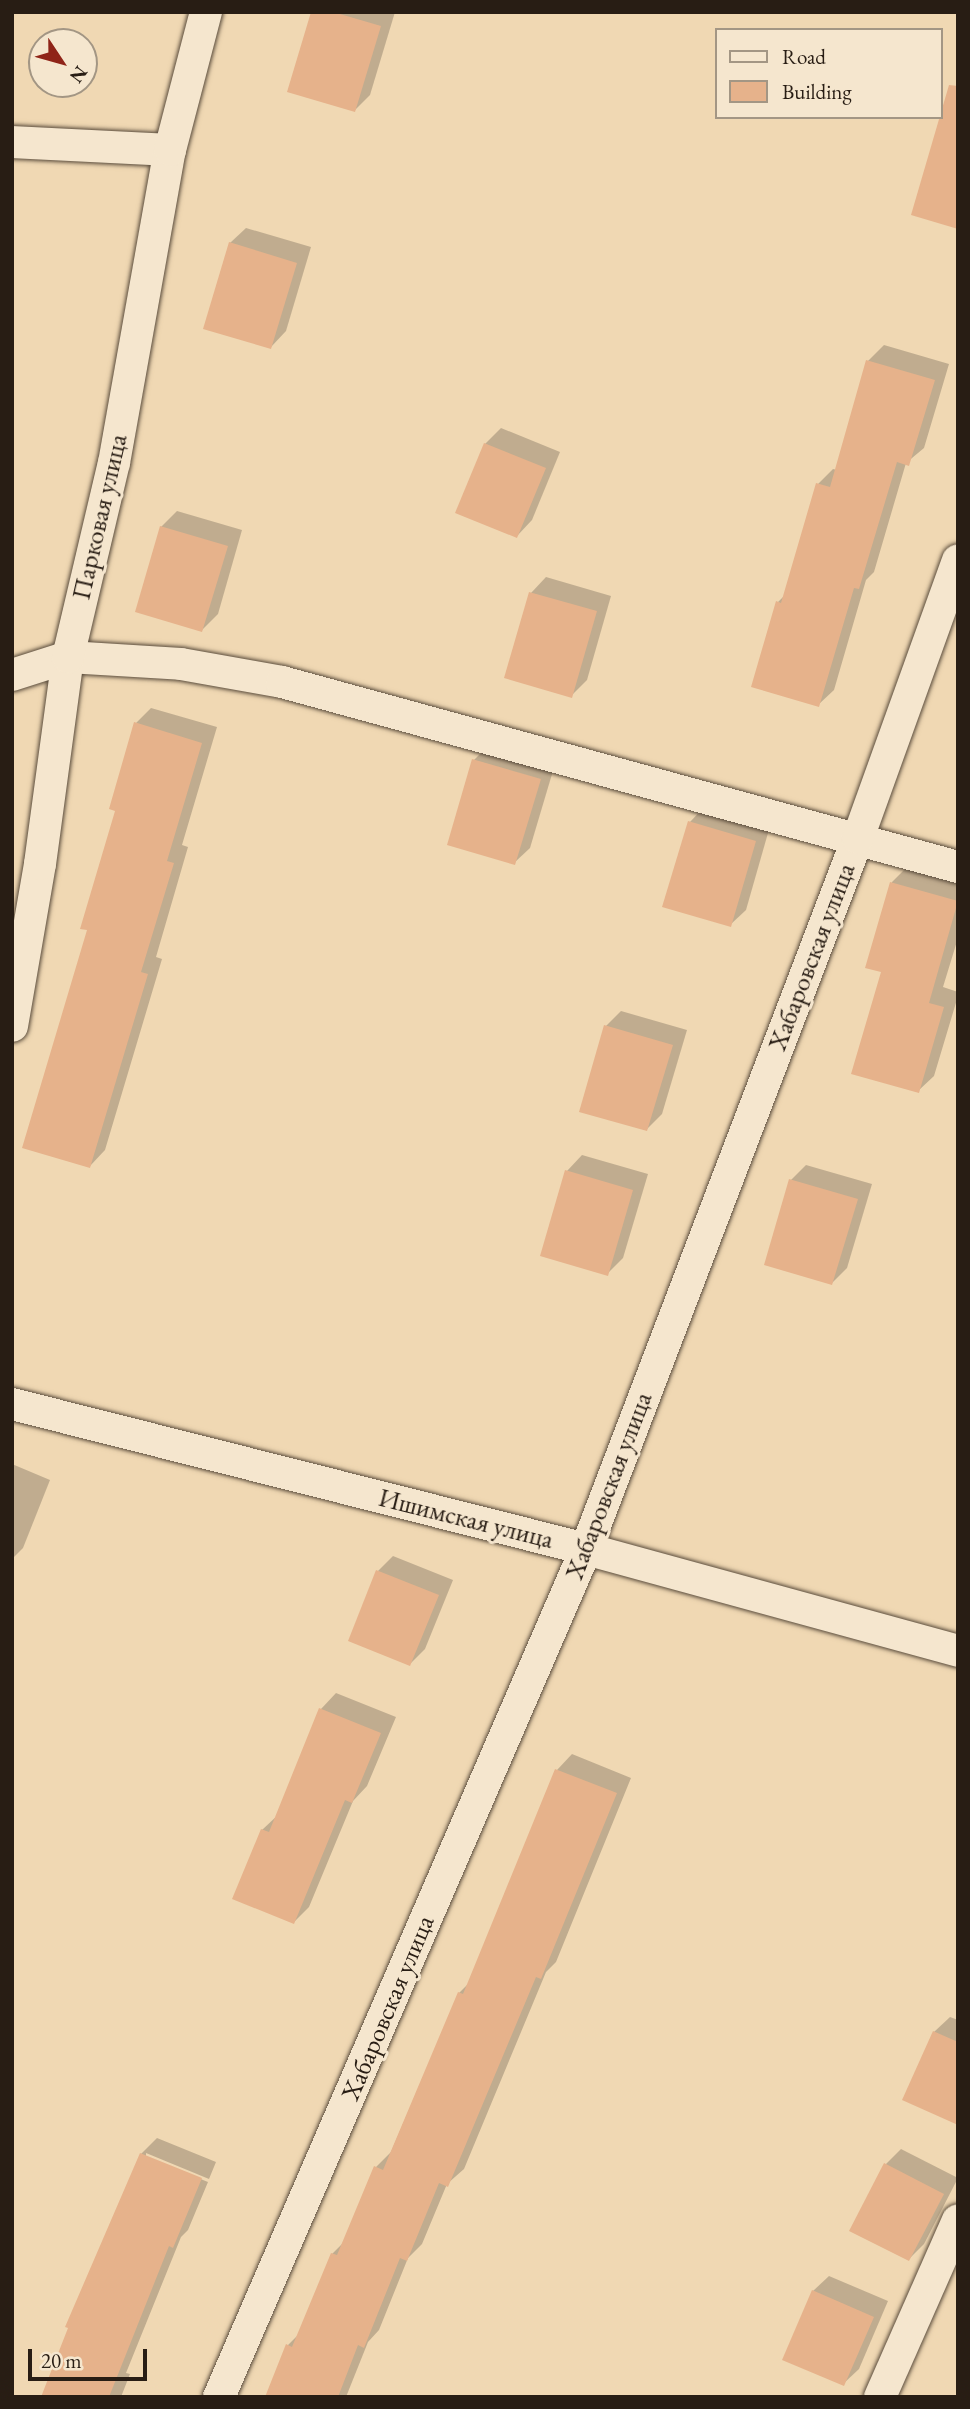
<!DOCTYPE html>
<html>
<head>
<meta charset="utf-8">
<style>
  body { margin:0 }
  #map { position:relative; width:970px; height:2409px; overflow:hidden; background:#f0d8b3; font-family:"EB Garamond",serif }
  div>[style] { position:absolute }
  .shadow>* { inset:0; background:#0003 }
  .building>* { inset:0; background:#e6b28b }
  .roads { filter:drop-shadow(0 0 2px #5a4c3c) drop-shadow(0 0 2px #5a4c3c) }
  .minor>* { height:32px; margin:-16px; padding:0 16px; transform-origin:16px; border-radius:16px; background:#f5e6ce }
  span { translate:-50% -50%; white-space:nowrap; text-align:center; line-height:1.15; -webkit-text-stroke:6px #f5e6ce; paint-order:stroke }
  .street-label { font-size:26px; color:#281d14 }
  .frame { position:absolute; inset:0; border:14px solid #281d14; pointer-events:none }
  .legend { position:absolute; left:715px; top:28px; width:228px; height:91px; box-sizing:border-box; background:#f5e6ce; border:2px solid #a39684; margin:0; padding:9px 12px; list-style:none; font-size:21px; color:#281d14 }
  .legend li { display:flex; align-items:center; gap:14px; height:35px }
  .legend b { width:35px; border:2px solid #a39684 }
  .north { position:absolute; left:28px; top:28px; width:70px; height:70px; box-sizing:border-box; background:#f5e6ce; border:2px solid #a39684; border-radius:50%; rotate:126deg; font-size:19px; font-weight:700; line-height:28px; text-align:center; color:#281d14 }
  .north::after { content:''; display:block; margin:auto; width:24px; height:32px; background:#8f2418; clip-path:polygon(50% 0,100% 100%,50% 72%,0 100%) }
  .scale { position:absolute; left:28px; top:2349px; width:119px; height:32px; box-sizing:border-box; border:4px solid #281d14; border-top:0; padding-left:9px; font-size:21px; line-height:24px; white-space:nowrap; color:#281d14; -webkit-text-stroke:5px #f5e6ce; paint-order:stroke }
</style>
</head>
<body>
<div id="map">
  <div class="shadow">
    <i style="clip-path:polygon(313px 12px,395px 12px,370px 95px,355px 110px)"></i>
    <i style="clip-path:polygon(246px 228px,311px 247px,286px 331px,271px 347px,230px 243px)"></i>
    <i style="clip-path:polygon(884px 345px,949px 364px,924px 448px,906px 463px,874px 572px,866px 580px,834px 690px,818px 705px,778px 602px,785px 595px,818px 484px,833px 469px,837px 470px,868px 361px)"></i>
    <i style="clip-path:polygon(501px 428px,560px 452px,532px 520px,517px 536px,485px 444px)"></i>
    <i style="clip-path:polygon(177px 511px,242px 530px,218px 614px,202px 630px,161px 527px)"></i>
    <i style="clip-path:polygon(546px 577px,611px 596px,587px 680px,571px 696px,531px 593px)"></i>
    <i style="clip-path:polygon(151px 708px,217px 727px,182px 845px,188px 847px,156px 957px,162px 959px,105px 1150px,90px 1166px,89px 929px,136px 723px)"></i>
    <i style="clip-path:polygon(489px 745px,555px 764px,530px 848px,514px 863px,474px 760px)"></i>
    <i style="clip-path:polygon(705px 806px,770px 826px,746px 910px,730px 925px,690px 822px)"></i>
    <i style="clip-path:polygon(907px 867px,958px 882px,958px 938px,943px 987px,958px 992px,958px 996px,934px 1076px,918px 1091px,883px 971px,867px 967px,892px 882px)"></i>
    <i style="clip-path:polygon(621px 1011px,687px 1030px,662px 1114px,647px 1129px,606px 1026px)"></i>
    <i style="clip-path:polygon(582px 1155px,648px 1174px,623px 1258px,607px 1274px,567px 1171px)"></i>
    <i style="clip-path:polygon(806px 1165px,872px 1184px,847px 1268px,832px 1283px,791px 1180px)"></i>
    <i style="clip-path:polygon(12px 1464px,50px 1480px,23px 1548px,12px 1559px)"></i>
    <i style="clip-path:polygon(393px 1556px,453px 1580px,425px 1649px,410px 1664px,378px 1571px)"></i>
    <i style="clip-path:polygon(336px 1693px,396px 1717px,367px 1786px,353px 1801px,309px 1907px,294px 1922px,262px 1830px,279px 1814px,321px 1709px)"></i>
    <i style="clip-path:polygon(572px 1754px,631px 1778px,556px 1962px,546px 1972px,464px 2169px,447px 2184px,422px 2244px,408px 2258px,379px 2330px,368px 2342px,346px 2397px,266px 2397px,288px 2345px,299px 2334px,332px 2254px,345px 2241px,376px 2167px,391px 2152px,459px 1993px,469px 1983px,557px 1770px)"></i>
    <i style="clip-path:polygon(950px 2017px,958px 2020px,958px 2123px,934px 2032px)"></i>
    <i style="clip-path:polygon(157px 2138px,216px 2162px,209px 2179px,146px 2153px,146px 2157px,208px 2182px,188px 2230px,181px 2237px,126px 2373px,130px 2374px,121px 2397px,43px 2397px,141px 2154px)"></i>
    <i style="clip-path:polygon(901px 2149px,958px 2178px,924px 2244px,909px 2259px,886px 2164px)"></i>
    <i style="clip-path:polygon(829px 2276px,888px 2301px,859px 2369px,843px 2384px,813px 2291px)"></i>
  </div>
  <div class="building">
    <i style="clip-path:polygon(311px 12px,333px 12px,381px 26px,355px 112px,287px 92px)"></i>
    <i style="clip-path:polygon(949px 85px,958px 86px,958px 229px,911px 215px)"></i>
    <i style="clip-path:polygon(229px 242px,297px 263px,271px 349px,203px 329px)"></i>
    <i style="clip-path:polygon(866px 360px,935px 380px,909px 466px,897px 462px,859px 589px,854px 588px,819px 707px,751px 687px,776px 601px,781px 603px,816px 483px,830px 487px)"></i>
    <i style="clip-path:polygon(484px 443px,546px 468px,517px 538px,455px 513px)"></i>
    <i style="clip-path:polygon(160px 526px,228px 546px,202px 632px,135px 612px)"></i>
    <i style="clip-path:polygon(529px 592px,597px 611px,572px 698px,504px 678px)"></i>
    <i style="clip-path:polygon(134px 722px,202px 743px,167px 861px,174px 863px,141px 972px,148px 974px,90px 1168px,22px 1148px,87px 930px,80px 929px,115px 811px,109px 809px)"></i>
    <i style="clip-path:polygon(472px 759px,541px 779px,515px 865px,447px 845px)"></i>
    <i style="clip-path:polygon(688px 821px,756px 841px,731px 927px,662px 907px)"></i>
    <i style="clip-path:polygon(890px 882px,958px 901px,929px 1003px,944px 1007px,919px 1093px,851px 1074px,881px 972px,865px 968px)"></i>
    <i style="clip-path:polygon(604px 1025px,673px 1045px,647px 1131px,579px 1112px)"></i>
    <i style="clip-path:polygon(565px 1170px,633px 1190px,608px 1276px,540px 1256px)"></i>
    <i style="clip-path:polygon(789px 1179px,858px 1199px,832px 1285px,764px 1265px)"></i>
    <i style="clip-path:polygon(376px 1570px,439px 1595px,410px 1666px,348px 1641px)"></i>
    <i style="clip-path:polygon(319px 1708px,381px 1733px,352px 1803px,345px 1800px,294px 1924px,232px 1899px,261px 1829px,269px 1832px)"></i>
    <i style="clip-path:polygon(555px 1769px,617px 1793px,541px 1979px,536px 1977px,448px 2187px,439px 2183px,407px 2261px,400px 2258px,364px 2348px,358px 2345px,338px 2397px,265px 2397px,286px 2344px,292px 2347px,331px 2253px,337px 2255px,374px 2166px,383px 2170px,458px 1992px,463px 1994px)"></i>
    <i style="clip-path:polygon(933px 2031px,958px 2042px,958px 2125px,902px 2100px)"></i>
    <i style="clip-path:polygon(140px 2153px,202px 2178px,173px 2248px,169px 2246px,109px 2397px,41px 2397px,68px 2328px,65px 2327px)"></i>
    <i style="clip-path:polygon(884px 2163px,944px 2194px,909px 2261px,849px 2231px)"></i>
    <i style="clip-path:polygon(812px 2290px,874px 2317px,844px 2386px,782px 2360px)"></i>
  </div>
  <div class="roads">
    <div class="minor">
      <i style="left:12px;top:142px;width:158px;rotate:2.9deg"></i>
      <i style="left:12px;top:675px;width:59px;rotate:-17.8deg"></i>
      <i style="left:68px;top:657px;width:113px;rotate:3.5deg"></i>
      <i style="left:181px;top:664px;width:103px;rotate:10.1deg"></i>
      <i style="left:282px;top:682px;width:701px;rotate:15.31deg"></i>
      <i style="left:12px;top:1026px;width:164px;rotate:-80.2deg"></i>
      <i style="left:40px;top:864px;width:209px;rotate:-82.3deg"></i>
      <i style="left:68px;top:657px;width:199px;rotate:-76.7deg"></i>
      <i style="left:114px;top:463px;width:318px;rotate:-79.9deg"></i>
      <i style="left:170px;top:150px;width:143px;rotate:-75.4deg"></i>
      <i style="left:12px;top:1404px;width:592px;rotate:14.18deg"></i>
      <i style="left:586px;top:1549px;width:386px;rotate:15.3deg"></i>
      <i style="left:219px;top:2397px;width:924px;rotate:-66.6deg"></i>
      <i style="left:586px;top:1549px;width:761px;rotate:-69.07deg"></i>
      <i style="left:858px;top:838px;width:295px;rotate:-70.2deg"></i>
      <i style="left:880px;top:2397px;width:193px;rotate:-66.2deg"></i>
    </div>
  </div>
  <div class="street-label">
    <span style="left:100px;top:517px;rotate:-77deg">Парковая улица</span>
    <span style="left:812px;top:957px;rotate:-69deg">Хабаровская улица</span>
    <span style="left:609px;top:1486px;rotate:-69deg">Хабаровская улица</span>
    <span style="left:466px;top:1519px;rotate:14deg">Ишимская улица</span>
    <span style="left:388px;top:2008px;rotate:-67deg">Хабаровская улица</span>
  </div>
  <div class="frame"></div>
  <ul class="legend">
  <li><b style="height:9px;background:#f5e6ce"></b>Road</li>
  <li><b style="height:19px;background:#e6b28b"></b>Building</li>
  </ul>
  <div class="north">N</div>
  <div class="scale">20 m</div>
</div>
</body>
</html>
